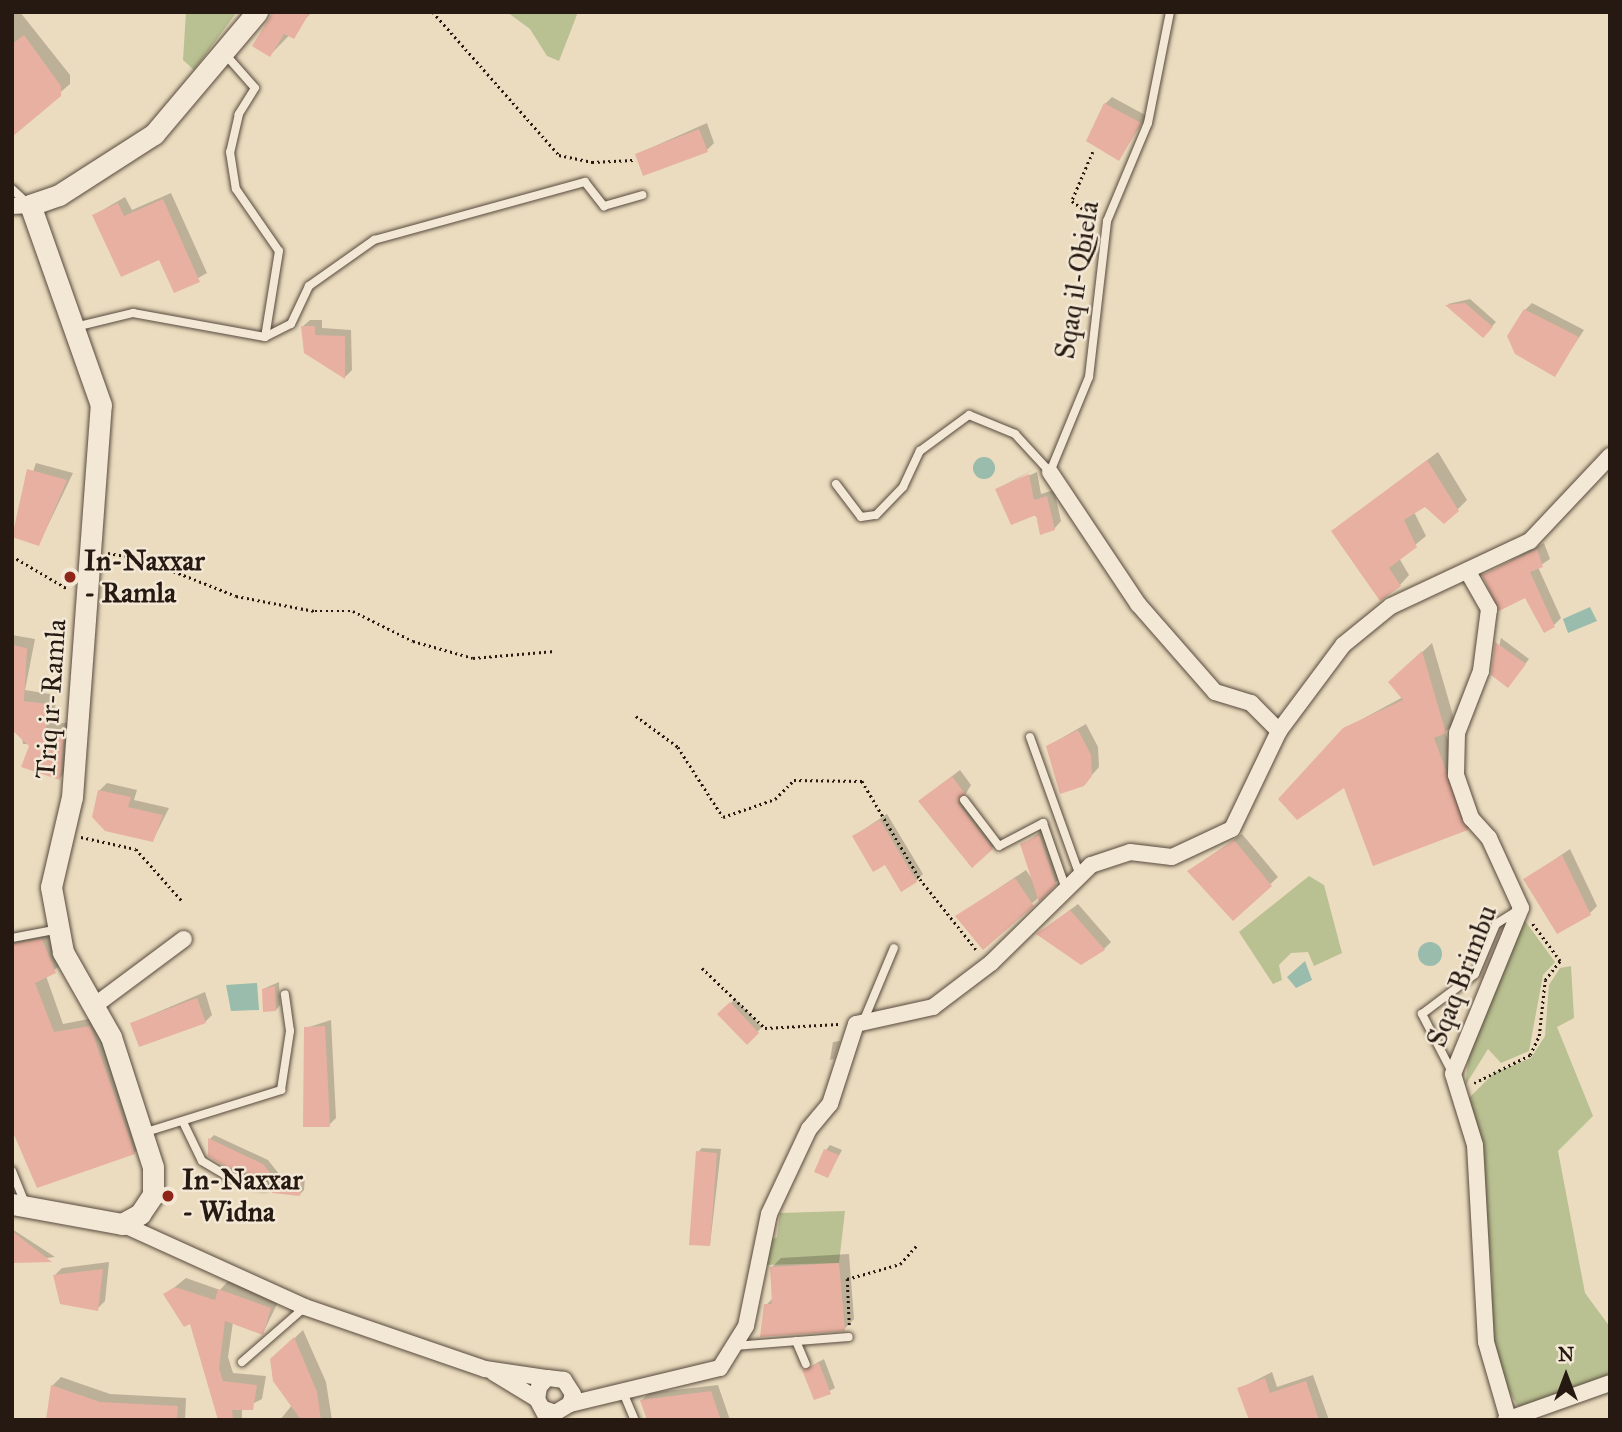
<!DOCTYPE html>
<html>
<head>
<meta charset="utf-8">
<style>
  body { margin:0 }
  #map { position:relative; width:1622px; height:1432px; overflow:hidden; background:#ebdcbf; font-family:"IM FELL Great Primer",serif }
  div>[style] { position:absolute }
  .green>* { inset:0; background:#b9c091 }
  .water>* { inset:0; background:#99bcac }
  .round { border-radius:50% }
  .shadow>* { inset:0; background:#0003 }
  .building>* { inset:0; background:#e8b0a0 }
  .path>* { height:2.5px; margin-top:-1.25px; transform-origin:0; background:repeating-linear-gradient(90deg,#261912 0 2px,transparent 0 5.5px) }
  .roads { filter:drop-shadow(0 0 2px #574a3d) drop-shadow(0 0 2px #574a3d) }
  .service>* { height:8px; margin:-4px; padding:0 4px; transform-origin:4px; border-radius:4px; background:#f2e8d5 }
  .minor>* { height:16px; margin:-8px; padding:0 8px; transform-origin:8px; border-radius:8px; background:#f2e8d5 }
  .secondary>* { height:21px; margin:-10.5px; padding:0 10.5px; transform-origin:10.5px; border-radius:10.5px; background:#f2e8d5 }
  .dots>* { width:19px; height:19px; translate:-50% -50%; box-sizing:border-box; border:4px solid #f2e8d5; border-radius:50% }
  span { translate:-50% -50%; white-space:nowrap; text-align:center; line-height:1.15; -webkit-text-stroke:5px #f2e8d5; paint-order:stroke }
  .street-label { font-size:28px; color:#261912 }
  .poi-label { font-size:28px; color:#261912; font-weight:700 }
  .left { translate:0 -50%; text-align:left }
  .frame { position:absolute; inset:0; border:14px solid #261912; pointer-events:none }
  .north { position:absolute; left:1531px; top:1341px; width:70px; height:70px; -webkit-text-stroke:5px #f2e8d5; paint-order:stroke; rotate:0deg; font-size:19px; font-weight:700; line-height:28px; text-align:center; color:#261912 }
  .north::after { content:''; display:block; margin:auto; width:24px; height:32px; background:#261912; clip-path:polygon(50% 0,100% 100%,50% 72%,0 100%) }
</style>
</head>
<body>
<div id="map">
  <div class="green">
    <i style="clip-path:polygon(186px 12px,237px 12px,194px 70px,183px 60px)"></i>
    <i style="clip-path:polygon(507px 12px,578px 12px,559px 61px,547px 56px,530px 29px)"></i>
    <i style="clip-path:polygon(1309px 876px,1324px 885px,1342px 953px,1314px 966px,1308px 952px,1291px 953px,1279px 965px,1282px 980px,1273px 984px,1239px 932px)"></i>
    <i style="clip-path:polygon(1523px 918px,1555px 962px,1543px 975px,1529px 1051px,1501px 1063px,1488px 1049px,1465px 1086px,1470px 1046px)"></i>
    <i style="clip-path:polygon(1571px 966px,1574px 1018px,1557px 1027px,1593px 1116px,1558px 1151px,1585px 1293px,1610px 1327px,1610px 1377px,1519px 1408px,1501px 1378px,1489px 1335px,1492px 1277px,1481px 1143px,1469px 1098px,1494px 1073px,1531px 1058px,1545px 1036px,1549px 985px,1560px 968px)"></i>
    <i style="clip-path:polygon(845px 1211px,839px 1263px,762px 1265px,769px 1241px,777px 1237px,780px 1213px)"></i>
  </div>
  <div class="water">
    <i class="round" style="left:973px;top:457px;width:22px;height:22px"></i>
    <i style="clip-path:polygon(1590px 607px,1597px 621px,1568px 633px,1563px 619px)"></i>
    <i class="round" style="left:1418px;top:942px;width:24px;height:24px"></i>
    <i style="clip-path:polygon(1305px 961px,1312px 980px,1296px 988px,1287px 977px)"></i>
    <i style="clip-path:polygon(257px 983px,259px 1010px,231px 1011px,226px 985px)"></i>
  </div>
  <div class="shadow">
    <i style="clip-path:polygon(12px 12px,20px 12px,70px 75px,70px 84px,12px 134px)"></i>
    <i style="clip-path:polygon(275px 12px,312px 12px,270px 55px)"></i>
    <i style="clip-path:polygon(1112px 97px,1147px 116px,1119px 158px,1105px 104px)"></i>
    <i style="clip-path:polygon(707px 123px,714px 143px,707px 150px,637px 154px)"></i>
    <i style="clip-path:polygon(171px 193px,207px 273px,175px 291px,160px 257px,94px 215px,125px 197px,132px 210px)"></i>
    <i style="clip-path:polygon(1470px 299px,1496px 322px,1483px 336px,1448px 304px)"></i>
    <i style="clip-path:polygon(1532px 303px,1584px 330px,1554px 375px,1525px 310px)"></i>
    <i style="clip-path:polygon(310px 320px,322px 320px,322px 328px,351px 330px,352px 370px,345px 377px,302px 327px)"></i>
    <i style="clip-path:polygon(1438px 452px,1467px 500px,1457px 510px,1425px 505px,1414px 512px,1426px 536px,1399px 558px,1409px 575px,1400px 585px,1333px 531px)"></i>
    <i style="clip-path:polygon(36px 463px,73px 473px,39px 544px,12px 535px)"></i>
    <i style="clip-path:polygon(1036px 468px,1003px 487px,1037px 472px,1041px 494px,1054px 490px,1061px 521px,1054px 529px,997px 489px)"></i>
    <i style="clip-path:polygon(1544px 543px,1550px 559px,1538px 567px,1561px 618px,1554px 625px,1526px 596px,1484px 575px)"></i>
    <i style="clip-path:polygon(12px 635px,35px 639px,25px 690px,56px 695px,54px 724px,72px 722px,68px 769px,60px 778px,31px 744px,23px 744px,21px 729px,12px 728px)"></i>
    <i style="clip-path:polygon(1501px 638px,1529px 659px,1512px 681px,1493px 674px)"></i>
    <i style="clip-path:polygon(1432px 643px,1455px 722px,1445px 732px,1477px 819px,1467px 829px,1344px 729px,1403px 697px,1400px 673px)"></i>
    <i style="clip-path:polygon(1086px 724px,1098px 747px,1099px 767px,1091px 776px,1048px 746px)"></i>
    <i style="clip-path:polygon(960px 770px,971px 785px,965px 795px,999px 841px,992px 848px,920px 801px)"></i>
    <i style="clip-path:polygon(107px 783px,137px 790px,134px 800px,169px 808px,153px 840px,99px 791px)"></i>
    <i style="clip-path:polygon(887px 814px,923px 874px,916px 881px,854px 836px)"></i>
    <i style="clip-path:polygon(1049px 826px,1065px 874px,983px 947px,957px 916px,1026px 870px,1032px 879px,1022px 845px)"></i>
    <i style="clip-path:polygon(1242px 834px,1278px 877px,1233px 919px,1189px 871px)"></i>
    <i style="clip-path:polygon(1570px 849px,1597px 906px,1590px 913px,1526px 879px)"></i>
    <i style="clip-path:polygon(1078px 904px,1111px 942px,1104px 949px,1039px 933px)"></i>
    <i style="clip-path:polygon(52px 930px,65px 962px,46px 976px,63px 1024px,99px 1017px,144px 1143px,134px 1153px,12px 1125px,12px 936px)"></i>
    <i style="clip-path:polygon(279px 982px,280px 1005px,276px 1010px,263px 989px)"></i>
    <i style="clip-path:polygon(205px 992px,212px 1015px,205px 1022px,132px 1023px)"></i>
    <i style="clip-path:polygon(735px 999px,762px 1027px,747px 1043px,720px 1014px)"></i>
    <i style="clip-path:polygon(331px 1020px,336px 1118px,329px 1125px,306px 1028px)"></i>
    <i style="clip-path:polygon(840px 1041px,834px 1059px,830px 1060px,833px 1042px)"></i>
    <i style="clip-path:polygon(214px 1135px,268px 1160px,279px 1174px,305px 1177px,304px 1190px,299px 1195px,276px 1178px,231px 1168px,210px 1139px)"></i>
    <i style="clip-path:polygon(830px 1145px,842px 1150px,828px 1176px,826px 1150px)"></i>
    <i style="clip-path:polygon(702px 1148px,721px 1149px,710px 1245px,698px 1152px)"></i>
    <i style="clip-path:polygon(12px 1229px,55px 1257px,12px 1262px)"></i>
    <i style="clip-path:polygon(849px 1254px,854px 1319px,844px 1329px,766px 1305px,773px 1298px,771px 1268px,781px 1258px)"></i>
    <i style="clip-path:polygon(109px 1262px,105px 1301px,97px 1309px,55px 1275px,62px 1268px)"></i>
    <i style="clip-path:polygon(186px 1278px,220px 1290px,229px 1280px,280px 1298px,263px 1333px,233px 1322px,228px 1357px,233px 1373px,266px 1376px,262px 1399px,242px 1409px,242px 1420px,220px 1420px,191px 1321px,166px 1294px)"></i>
    <i style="clip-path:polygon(303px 1330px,326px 1382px,332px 1420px,280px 1420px,292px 1405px,272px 1360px)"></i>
    <i style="clip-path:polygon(824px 1359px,835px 1388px,815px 1398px,804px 1370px)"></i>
    <i style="clip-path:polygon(1272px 1372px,1277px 1387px,1313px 1375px,1329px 1420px,1251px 1420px,1239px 1389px)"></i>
    <i style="clip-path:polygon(61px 1377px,110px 1394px,186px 1398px,185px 1420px,48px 1420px,52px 1386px)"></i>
    <i style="clip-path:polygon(718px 1385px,730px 1420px,649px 1420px,642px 1400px,649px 1393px)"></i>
  </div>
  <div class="building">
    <i style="clip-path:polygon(273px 12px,310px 12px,294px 39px,284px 34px,270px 57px,252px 46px)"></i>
    <i style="clip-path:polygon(24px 35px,61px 86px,61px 96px,12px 137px,12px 44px)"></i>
    <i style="clip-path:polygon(1104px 103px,1141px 123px,1119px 161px,1086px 141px)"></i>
    <i style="clip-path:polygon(699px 129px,708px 152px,643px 176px,635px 154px)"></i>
    <i style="clip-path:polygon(163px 199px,200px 282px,174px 293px,159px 260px,121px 277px,92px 215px,118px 203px,124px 216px)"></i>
    <i style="clip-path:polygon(1465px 303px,1493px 327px,1483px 338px,1445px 305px)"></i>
    <i style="clip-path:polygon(1524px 309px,1579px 337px,1555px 377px,1515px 354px,1507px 336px)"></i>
    <i style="clip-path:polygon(301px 326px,315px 326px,315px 335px,345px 336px,345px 379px,304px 353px)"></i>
    <i style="clip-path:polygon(1427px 460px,1459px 511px,1444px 524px,1425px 507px,1404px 520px,1417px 547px,1389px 568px,1401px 586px,1380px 601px,1331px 531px)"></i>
    <i style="clip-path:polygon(27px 469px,67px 480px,39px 546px,12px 537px)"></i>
    <i style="clip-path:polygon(1029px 474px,1034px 500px,1047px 496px,1055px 530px,1040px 535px,1036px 515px,1011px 525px,995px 489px)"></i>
    <i style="clip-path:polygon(1537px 549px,1543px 567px,1530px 572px,1555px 627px,1544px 633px,1525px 598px,1499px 611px,1482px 575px)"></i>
    <i style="clip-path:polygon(1495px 642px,1526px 664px,1508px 688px,1491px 675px)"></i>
    <i style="clip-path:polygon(12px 645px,27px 648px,24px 701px,48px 704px,46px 731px,64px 730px,60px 780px,21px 767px,29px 746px,12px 730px)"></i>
    <i style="clip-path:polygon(1422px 651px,1446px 733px,1434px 738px,1468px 830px,1373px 866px,1344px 788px,1297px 820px,1278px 799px,1343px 728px,1403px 700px,1388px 682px)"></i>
    <i style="clip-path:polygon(1078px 730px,1091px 755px,1092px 776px,1084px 786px,1060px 794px,1046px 746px)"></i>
    <i style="clip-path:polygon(952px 776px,965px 794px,958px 803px,993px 849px,972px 868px,918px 801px)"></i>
    <i style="clip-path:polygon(98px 790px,131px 797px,128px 807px,163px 815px,153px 842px,105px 831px,92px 817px)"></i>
    <i style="clip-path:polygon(880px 820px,917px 882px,901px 892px,885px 865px,873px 872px,852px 836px)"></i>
    <i style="clip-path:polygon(1039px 835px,1056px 885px,1039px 902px,1020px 844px)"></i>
    <i style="clip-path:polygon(1234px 840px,1272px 886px,1233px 921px,1187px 871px)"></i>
    <i style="clip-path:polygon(1562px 855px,1591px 915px,1557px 934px,1523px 879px)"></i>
    <i style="clip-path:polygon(1015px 878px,1034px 906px,983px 950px,955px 916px)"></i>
    <i style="clip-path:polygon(1070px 910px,1105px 950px,1081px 965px,1036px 934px)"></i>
    <i style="clip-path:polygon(42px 939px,56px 973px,35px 983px,54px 1032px,90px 1026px,135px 1154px,37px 1188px,12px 1130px,12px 944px)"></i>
    <i style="clip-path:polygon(275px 986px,276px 1011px,263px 1012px,262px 989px)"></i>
    <i style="clip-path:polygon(197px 998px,206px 1023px,139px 1047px,130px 1023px)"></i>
    <i style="clip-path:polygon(730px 1002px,759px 1033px,747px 1045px,717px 1014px)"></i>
    <i style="clip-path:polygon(325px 1026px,330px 1127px,303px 1127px,304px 1027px)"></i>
    <i style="clip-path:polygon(208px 1138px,263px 1164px,274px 1178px,302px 1181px,300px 1196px,272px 1193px,274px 1180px,227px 1168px,208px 1156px)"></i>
    <i style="clip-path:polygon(824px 1149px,839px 1155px,828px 1178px,814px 1172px)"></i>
    <i style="clip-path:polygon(696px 1151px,717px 1153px,710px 1246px,689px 1245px)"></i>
    <i style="clip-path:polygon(12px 1231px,52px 1262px,12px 1263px)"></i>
    <i style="clip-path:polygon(839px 1263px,845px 1331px,760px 1337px,764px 1304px,772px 1304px,770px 1267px)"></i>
    <i style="clip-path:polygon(103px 1269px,98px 1311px,60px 1304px,53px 1275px)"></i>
    <i style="clip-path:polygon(175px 1287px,215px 1300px,218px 1289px,271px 1308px,263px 1335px,225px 1321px,219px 1368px,223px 1381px,257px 1385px,253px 1410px,232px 1410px,233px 1420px,218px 1420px,190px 1324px,184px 1327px,163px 1294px)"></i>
    <i style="clip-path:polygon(294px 1337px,317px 1392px,321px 1420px,301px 1420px,273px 1381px,270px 1359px)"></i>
    <i style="clip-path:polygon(819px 1363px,831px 1394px,814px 1400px,802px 1370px)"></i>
    <i style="clip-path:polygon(1265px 1378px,1270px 1393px,1306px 1381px,1319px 1420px,1249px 1420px,1237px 1388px)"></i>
    <i style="clip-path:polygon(51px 1385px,100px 1402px,178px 1406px,177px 1420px,46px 1420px)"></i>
    <i style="clip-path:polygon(711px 1391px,721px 1420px,647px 1420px,640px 1400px)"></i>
  </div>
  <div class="path">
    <i style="left:433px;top:12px;width:191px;rotate:48.6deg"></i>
    <i style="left:559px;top:155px;width:34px;rotate:12deg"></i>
    <i style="left:592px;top:162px;width:41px;rotate:-2.8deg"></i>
    <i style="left:1093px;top:152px;width:53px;rotate:113.2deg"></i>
    <i style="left:1072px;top:201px;width:27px;rotate:36deg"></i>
    <i style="left:108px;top:553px;width:36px;rotate:10deg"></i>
    <i style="left:143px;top:559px;width:100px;rotate:21.7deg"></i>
    <i style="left:236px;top:596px;width:80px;rotate:10.8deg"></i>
    <i style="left:315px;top:611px;width:38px"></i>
    <i style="left:353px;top:611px;width:67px;rotate:26.6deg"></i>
    <i style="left:413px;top:641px;width:62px;rotate:15.8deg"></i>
    <i style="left:473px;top:658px;width:82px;rotate:-4.9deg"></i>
    <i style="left:12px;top:556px;width:65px;rotate:30.5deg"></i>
    <i style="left:636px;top:716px;width:52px;rotate:36.4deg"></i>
    <i style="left:678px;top:747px;width:83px;rotate:57.3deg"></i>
    <i style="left:723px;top:817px;width:55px;rotate:-19.1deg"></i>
    <i style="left:775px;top:799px;width:27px;rotate:-45deg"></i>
    <i style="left:794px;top:780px;width:68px;rotate:0.8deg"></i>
    <i style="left:862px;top:781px;width:114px;rotate:59.4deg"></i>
    <i style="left:920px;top:879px;width:93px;rotate:51.5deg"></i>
    <i style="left:81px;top:837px;width:56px;rotate:12.3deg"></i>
    <i style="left:136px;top:849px;width:71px;rotate:48.4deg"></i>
    <i style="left:702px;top:968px;width:87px;rotate:43.6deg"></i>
    <i style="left:765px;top:1028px;width:74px;rotate:-3.1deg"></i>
    <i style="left:1474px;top:1083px;width:63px;rotate:-26.6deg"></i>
    <i style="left:1530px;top:1055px;width:21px;rotate:-65deg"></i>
    <i style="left:1539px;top:1036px;width:56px;rotate:-83.9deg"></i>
    <i style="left:1545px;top:980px;width:24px;rotate:-52deg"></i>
    <i style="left:1560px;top:961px;width:49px;rotate:-126.6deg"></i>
    <i style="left:849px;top:1325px;width:46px;rotate:-92.5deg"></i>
    <i style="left:847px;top:1279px;width:55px;rotate:-15.8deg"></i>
    <i style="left:900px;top:1264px;width:24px;rotate:-48deg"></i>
  </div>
  <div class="roads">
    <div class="service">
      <i style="left:225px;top:54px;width:45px;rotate:48.6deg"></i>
      <i style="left:255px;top:88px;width:31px;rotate:122deg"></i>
      <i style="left:239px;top:114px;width:39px;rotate:103deg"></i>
      <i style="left:230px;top:152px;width:37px;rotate:81deg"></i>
      <i style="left:236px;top:189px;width:75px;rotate:55.3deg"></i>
      <i style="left:279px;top:251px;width:87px;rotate:99.2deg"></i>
      <i style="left:12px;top:189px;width:22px;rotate:43deg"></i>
      <i style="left:75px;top:327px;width:60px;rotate:-13.6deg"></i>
      <i style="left:133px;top:313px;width:134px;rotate:10.3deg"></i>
      <i style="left:265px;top:337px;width:29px;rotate:-27deg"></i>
      <i style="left:291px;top:324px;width:42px;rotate:-64.7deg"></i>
      <i style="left:309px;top:286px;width:80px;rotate:-35.3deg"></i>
      <i style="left:374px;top:240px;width:219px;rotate:-15.4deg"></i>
      <i style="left:585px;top:182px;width:31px;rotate:52deg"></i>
      <i style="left:604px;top:206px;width:40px;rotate:-16deg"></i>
      <i style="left:1050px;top:472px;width:103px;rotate:-67.7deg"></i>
      <i style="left:1089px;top:377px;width:157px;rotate:-83.4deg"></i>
      <i style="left:1107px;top:221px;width:106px;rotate:-67.3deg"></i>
      <i style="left:1148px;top:123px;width:113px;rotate:-78.8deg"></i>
      <i style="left:836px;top:484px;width:41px;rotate:52.9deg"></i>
      <i style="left:861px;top:517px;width:15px;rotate:-8deg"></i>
      <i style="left:876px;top:515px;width:39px;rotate:-46deg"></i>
      <i style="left:903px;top:487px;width:40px;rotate:-65deg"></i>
      <i style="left:920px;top:451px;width:61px;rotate:-36.3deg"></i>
      <i style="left:969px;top:415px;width:50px;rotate:22.4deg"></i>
      <i style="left:1015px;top:434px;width:52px;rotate:47.4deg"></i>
      <i style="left:1030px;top:737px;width:148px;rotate:70.2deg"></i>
      <i style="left:964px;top:800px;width:58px;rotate:52.7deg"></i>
      <i style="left:999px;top:846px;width:50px;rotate:-27.6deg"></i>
      <i style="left:1043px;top:823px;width:70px;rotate:70.8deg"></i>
      <i style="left:12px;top:938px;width:48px;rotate:-10.8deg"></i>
      <i style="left:863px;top:1022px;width:80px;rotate:-67.3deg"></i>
      <i style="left:1453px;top:1074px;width:68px;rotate:-117.3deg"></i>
      <i style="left:1422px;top:1014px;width:66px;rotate:-37deg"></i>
      <i style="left:1475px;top:974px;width:54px;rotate:-67.2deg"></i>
      <i style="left:1496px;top:924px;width:26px;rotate:-32deg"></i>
      <i style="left:184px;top:1124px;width:41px;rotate:64.1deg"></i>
      <i style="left:202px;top:1161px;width:27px;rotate:31deg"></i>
      <i style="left:225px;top:1175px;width:40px;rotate:14.4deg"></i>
      <i style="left:143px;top:1133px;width:145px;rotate:-17.3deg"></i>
      <i style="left:281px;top:1090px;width:60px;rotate:-81.3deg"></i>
      <i style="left:290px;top:1031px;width:37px;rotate:-98deg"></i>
      <i style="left:12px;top:1171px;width:35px;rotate:68deg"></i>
      <i style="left:796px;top:1341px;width:25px;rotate:67deg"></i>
      <i style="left:734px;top:1346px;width:115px;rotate:-4.5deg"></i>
      <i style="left:242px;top:1362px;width:84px;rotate:-41.1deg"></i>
      <i style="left:622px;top:1390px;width:33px;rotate:67deg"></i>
    </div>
    <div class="minor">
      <i style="left:12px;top:206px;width:18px;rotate:-3deg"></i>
      <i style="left:1050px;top:472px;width:159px;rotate:56.3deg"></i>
      <i style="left:1138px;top:604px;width:117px;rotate:48.8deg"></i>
      <i style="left:1215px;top:692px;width:38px;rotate:17deg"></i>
      <i style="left:1251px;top:703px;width:40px;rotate:45deg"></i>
      <i style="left:1468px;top:572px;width:43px;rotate:60.4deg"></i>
      <i style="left:1489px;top:609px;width:63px;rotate:97.4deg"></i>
      <i style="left:1481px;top:671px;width:66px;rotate:111.2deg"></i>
      <i style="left:1457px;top:733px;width:42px;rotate:91.4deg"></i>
      <i style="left:1456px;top:775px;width:46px;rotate:70.8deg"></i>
      <i style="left:1471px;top:818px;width:27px;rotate:48deg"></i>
      <i style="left:1489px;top:838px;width:77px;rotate:65.4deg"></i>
      <i style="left:1521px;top:908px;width:179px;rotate:112.3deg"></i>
      <i style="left:1453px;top:1074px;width:74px;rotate:72.8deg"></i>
      <i style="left:1475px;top:1145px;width:197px;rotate:86.8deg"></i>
      <i style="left:1486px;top:1342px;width:79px;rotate:73.9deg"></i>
      <i style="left:94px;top:1006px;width:112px;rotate:-36.7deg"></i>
      <i style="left:122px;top:1224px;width:201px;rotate:24.4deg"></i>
      <i style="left:305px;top:1307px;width:190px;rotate:19deg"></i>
      <i style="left:485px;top:1369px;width:63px;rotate:8.3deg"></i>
      <i style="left:494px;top:1373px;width:50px;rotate:31.2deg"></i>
      <i style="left:570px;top:1404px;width:154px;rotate:-13.5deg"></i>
      <i style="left:720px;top:1368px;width:49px;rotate:-58.2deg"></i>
      <i style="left:746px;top:1326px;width:114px;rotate:-78.4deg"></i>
      <i style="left:769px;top:1214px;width:94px;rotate:-64.8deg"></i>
      <i style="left:809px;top:1129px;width:33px;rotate:-50deg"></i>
      <i style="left:830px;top:1104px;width:84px;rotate:-72deg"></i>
      <i style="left:856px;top:1024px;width:79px;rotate:-12.4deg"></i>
      <i style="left:933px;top:1007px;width:73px;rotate:-37.2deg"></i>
      <i style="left:991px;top:963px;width:140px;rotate:-44.4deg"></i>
      <i style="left:1091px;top:865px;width:41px;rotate:-18.4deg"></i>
      <i style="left:1130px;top:852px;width:42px;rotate:6.8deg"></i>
      <i style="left:1172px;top:857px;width:66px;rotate:-25deg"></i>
      <i style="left:1232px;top:829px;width:109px;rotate:-64.4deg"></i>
      <i style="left:1279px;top:731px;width:107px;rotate:-53.3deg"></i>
      <i style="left:1343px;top:645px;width:62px;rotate:-39.1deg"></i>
      <i style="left:1391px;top:606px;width:153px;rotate:-25.1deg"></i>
      <i style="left:1530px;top:541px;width:117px;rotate:-46.7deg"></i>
      <i style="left:544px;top:1409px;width:12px;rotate:20deg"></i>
      <i style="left:555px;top:1413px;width:17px;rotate:-31deg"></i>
      <i style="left:570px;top:1404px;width:10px;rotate:-73deg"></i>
      <i style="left:573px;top:1394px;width:17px;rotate:-123deg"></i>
      <i style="left:564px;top:1380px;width:17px;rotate:-173deg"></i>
      <i style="left:547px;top:1378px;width:12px;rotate:132deg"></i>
      <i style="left:539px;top:1387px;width:12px;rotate:99deg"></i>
      <i style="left:537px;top:1399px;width:24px;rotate:62deg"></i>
      <i style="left:1506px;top:1420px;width:110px;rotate:-19.6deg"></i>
    </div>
    <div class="secondary">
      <i style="left:12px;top:1204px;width:112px;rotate:10.3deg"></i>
      <i style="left:122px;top:1224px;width:21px;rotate:-29deg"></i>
      <i style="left:140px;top:1214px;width:23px;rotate:-56deg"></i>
      <i style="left:153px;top:1195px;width:28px;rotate:-90deg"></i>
      <i style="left:153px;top:1167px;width:137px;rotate:-107.9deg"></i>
      <i style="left:111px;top:1037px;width:98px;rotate:-119.5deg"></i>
      <i style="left:63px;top:952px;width:66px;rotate:-100.5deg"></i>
      <i style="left:51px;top:887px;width:92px;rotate:-76.9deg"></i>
      <i style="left:72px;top:797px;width:393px;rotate:-85.8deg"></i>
      <i style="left:101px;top:405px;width:212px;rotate:-109.5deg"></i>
      <i style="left:30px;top:205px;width:31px;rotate:-19deg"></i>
      <i style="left:59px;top:195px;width:113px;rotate:-32.7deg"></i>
      <i style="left:154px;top:134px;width:160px;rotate:-49.8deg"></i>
    </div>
  </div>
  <div class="dots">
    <i style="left:70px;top:577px;background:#8f2418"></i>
    <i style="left:168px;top:1196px;background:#8f2418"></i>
  </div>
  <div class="street-label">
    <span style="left:1077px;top:280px;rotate:-81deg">Sqaq il-Qbiela</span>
    <span style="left:51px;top:699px;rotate:-86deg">Triq ir-Ramla</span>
    <span style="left:1462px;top:976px;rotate:-69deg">Sqaq Brimbu</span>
  </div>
  <div class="poi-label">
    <span class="left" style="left:84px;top:577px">In-Naxxar<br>- Ramla</span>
    <span class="left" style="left:182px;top:1196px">In-Naxxar<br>- Widna</span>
  </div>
  <div class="frame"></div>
  <div class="north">N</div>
</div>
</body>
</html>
